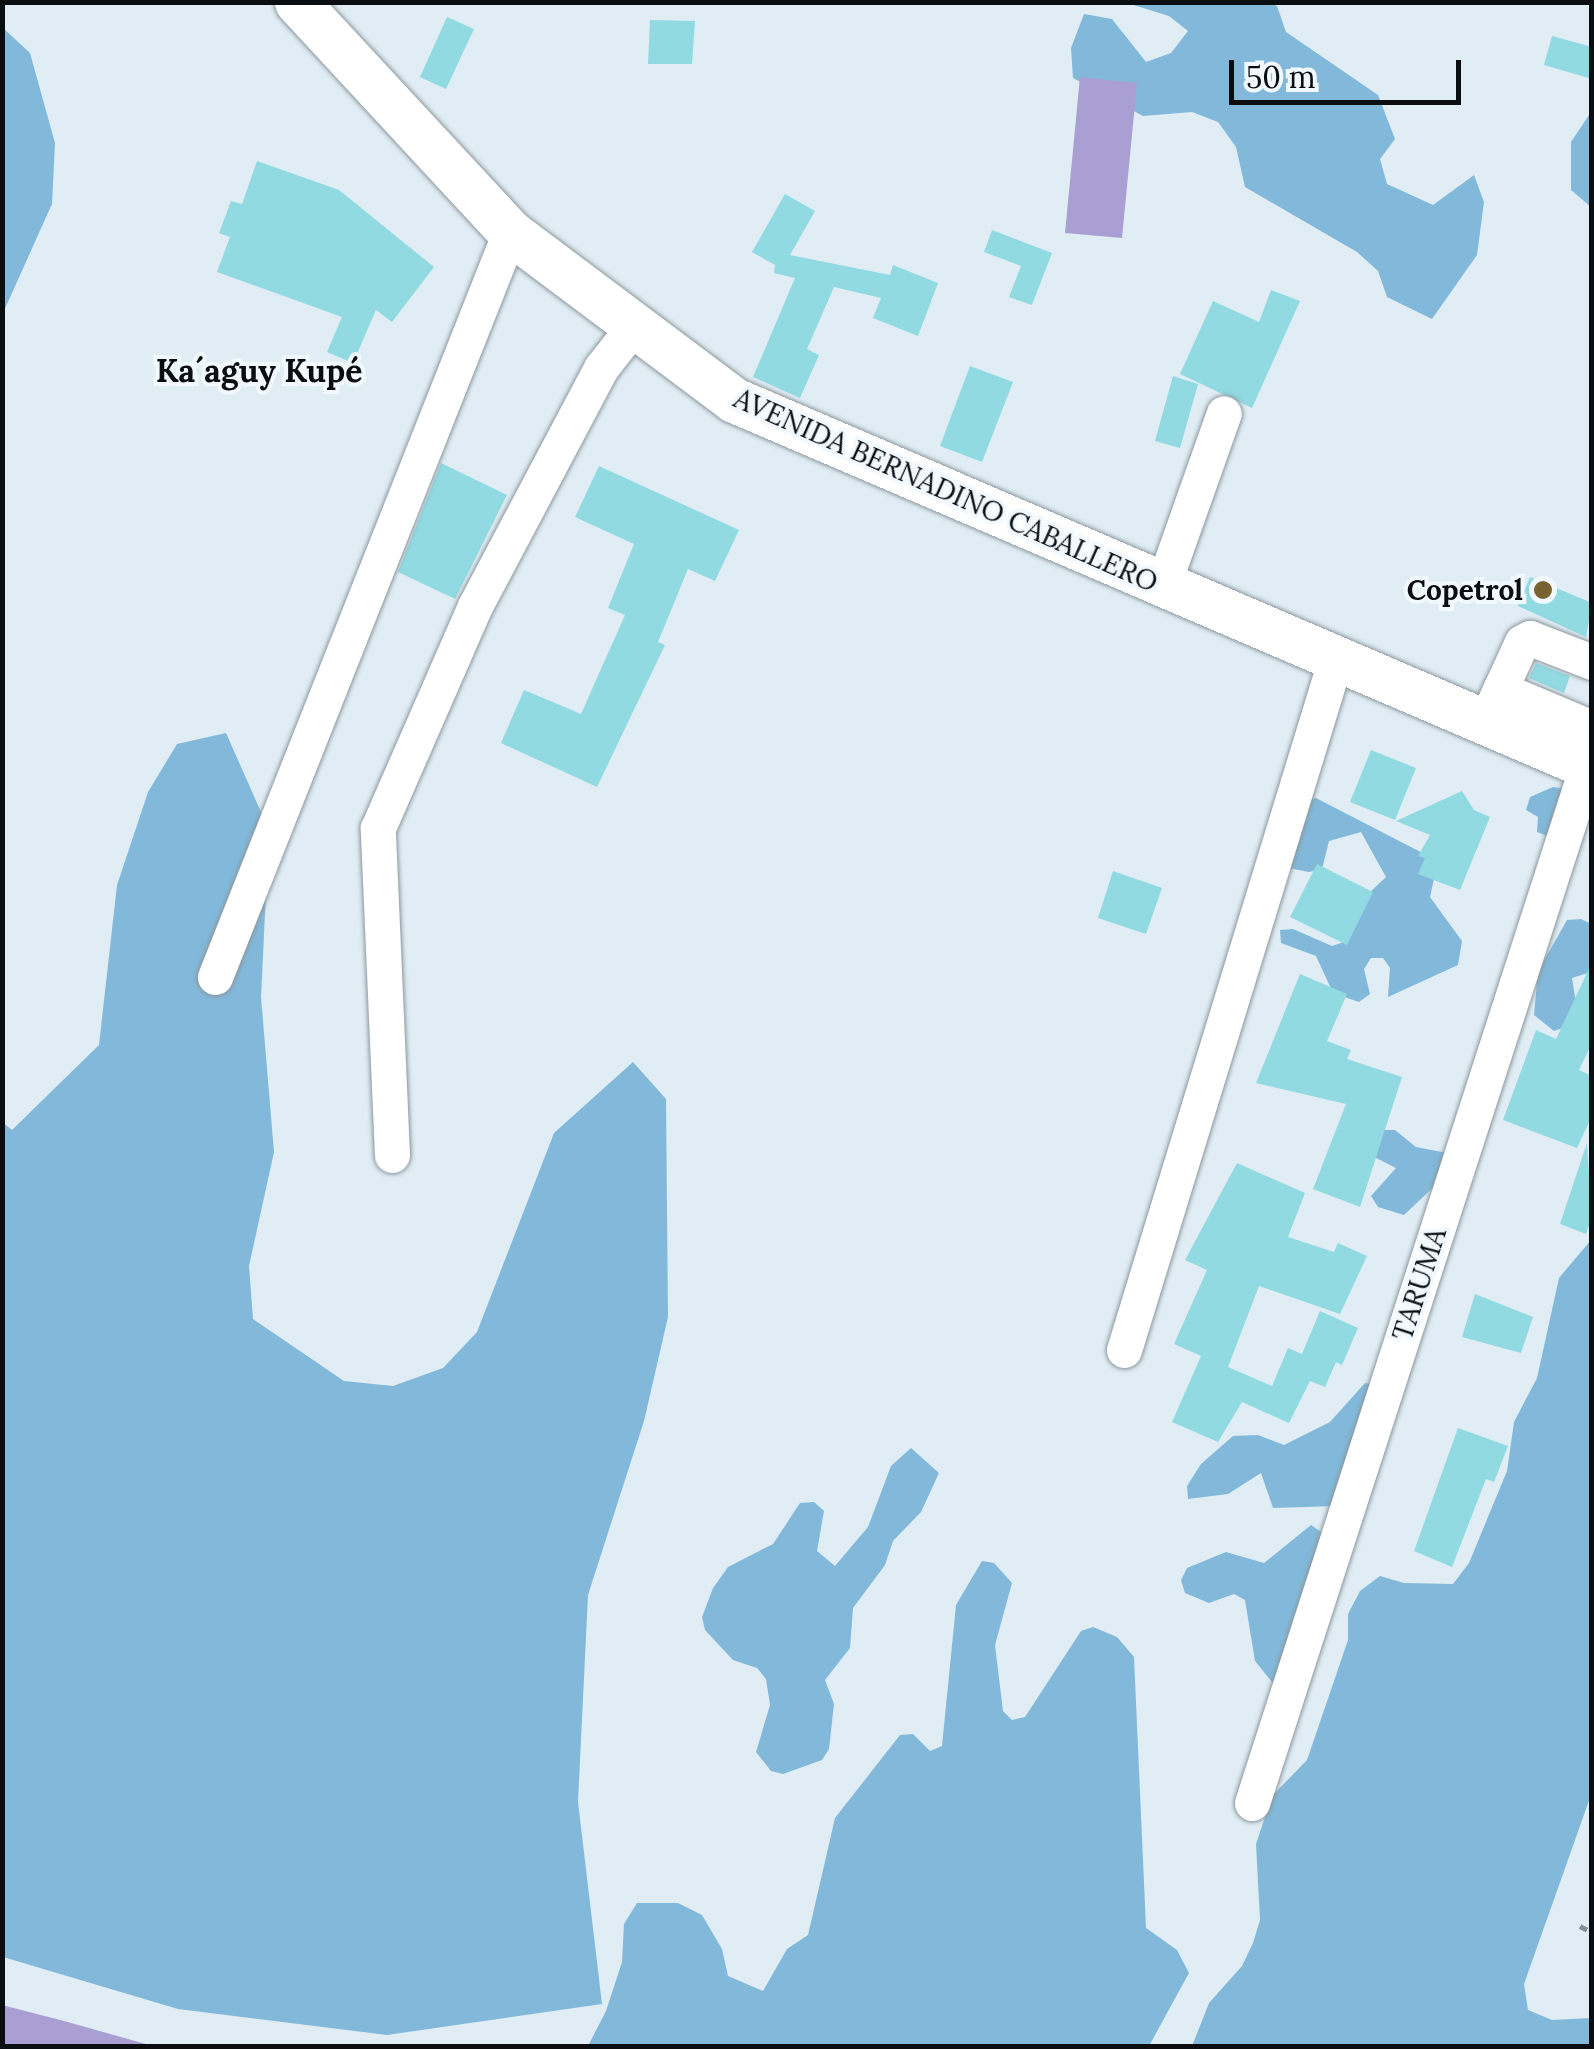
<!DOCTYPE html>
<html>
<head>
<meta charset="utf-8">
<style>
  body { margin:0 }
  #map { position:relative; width:1594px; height:2049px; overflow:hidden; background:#e0edf4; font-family:Lora,serif }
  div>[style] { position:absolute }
  .forest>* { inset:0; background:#82b9da }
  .water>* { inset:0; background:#aa9fd2 }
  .building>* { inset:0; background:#91dae2 }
  .path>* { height:5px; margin-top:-2.5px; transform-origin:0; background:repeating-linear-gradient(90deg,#868f94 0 8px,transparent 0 16px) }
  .roads { filter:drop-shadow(0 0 2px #8c979e) drop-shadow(0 0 2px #8c979e) }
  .minor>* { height:35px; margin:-17.5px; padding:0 17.5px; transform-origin:17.5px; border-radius:17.5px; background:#fff }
  .major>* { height:45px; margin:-22.5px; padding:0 22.5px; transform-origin:22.5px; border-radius:22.5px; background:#fff }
  .dots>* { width:28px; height:28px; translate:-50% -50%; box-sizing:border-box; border:5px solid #f2f9fe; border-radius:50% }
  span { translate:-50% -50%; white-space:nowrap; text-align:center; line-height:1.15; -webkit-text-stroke:8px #f2f9fe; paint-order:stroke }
  .street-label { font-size:28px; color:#0a0e11 }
  .poi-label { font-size:28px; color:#0a0e11; font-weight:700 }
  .right { translate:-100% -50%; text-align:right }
  .quarter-label { font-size:32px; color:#0a0e11; font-weight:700 }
  .frame { position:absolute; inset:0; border:5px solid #0a0e11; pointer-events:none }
  .scale { position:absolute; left:1229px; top:60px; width:232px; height:45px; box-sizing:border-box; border:5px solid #0a0e11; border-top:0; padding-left:12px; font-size:30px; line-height:35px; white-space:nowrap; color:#0a0e11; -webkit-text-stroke:8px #f2f9fe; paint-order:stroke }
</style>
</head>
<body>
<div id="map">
  <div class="forest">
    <i style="clip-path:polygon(1268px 2px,1277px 6px,1286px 32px,1378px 95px,1395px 139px,1380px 159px,1387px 184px,1433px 205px,1474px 175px,1484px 202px,1477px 255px,1432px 319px,1387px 297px,1378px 271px,1357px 252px,1245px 187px,1236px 147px,1218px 122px,1192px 112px,1143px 116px,1073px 78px,1071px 48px,1084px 14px,1112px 19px,1146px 62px,1171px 53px,1188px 31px,1169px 16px,1127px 3px)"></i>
    <i style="clip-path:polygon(3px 28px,30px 53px,55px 143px,52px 204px,3px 313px)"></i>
    <i style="clip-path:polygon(1591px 112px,1591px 207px,1571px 190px,1571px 142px)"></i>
    <i style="clip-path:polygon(226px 733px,269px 830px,261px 997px,274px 1152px,249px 1266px,253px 1319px,344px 1381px,393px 1386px,443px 1368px,477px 1332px,554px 1133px,633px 1062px,666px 1099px,668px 1317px,644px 1421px,588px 1595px,578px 1802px,602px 2004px,387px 2035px,178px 2009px,3px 1957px,2px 1122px,12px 1130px,99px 1045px,117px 885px,148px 792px,177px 744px)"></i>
    <i style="clip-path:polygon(1553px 787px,1565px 789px,1550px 837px,1537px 832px,1538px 817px,1526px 810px,1530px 797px)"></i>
    <i style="clip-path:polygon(1316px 798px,1438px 861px,1430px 897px,1462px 941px,1458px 965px,1388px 997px,1390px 968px,1383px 958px,1371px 958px,1364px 969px,1370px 994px,1359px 1002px,1333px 993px,1316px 956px,1281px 943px,1280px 930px,1293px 929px,1332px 946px,1344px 942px,1367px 895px,1386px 877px,1361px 832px,1329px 841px,1322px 869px,1309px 872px,1283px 867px,1264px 846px,1273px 806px)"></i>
    <i style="clip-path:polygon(1581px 919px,1591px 924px,1591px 972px,1572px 978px,1576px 1003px,1565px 1027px,1554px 1031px,1534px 1015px,1538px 971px,1567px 920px)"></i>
    <i style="clip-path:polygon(1368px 1130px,1395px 1130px,1416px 1147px,1447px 1153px,1443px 1178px,1404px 1215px,1378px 1207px,1371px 1196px,1396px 1168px,1362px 1151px)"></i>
    <i style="clip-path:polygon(1591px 1240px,1591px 1795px,1524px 1984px,1528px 2010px,1552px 2020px,1591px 2018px,1591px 2046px,1192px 2046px,1209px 2003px,1242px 1966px,1253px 1943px,1260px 1920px,1256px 1844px,1272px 1796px,1307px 1760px,1348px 1640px,1348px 1614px,1360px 1591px,1380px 1576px,1404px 1583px,1453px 1584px,1469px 1563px,1507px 1471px,1514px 1422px,1537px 1378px,1559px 1278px)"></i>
    <i style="clip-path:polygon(1365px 1383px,1378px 1385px,1337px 1506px,1273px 1508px,1261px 1473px,1228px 1494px,1188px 1499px,1187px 1486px,1201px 1464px,1233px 1436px,1258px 1435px,1284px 1445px,1330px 1422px)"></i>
    <i style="clip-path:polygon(911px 1448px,939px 1473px,921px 1512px,893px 1541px,885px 1565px,853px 1608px,850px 1648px,825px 1680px,834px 1704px,829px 1749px,822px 1760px,783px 1774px,771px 1771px,756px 1752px,770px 1705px,766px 1679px,757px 1668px,733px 1660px,705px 1630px,702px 1617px,713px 1588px,728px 1567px,773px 1544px,800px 1503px,814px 1502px,824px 1511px,817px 1551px,835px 1566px,868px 1527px,891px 1466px)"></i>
    <i style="clip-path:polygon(1311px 1525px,1333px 1540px,1285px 1683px,1272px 1682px,1255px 1661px,1245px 1600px,1234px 1594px,1209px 1603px,1185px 1593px,1181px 1580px,1187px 1568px,1226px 1552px,1264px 1563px)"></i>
    <i style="clip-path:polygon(982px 1561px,994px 1563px,1012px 1583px,995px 1645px,1003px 1711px,1012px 1720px,1025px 1717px,1081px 1631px,1093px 1627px,1117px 1637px,1134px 1657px,1146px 1928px,1177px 1950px,1189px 1973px,1149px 2046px,588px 2046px,606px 2011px,622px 1962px,624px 1924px,637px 1903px,678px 1903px,702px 1915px,722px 1949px,728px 1976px,763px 1991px,787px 1949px,808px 1935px,835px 1818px,900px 1735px,913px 1734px,930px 1751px,942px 1746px,956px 1605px)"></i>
  </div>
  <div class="water">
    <i style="clip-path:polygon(1080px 77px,1137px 83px,1122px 238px,1065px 233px)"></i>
    <i style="clip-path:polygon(2px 2005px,64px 2021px,153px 2046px,3px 2046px)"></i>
  </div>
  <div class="building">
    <i style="clip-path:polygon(447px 17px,474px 29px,446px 89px,420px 77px)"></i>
    <i style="clip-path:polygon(650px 20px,695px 21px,692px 64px,648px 64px)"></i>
    <i style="clip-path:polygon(1552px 36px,1592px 47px,1592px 79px,1544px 65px)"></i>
    <i style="clip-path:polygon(257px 161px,339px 190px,434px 267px,392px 322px,376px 310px,353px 363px,327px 352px,342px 317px,217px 272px,230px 237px,219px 233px,231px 201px,242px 204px)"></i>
    <i style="clip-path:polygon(785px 194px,815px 211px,790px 255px,890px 275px,893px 265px,938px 283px,918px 336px,873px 318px,881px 298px,834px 287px,807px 349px,819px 355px,800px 398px,753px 377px,795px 278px,774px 273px,775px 265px,752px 252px)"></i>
    <i style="clip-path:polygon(992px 230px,1052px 253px,1032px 305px,1009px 297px,1021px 266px,984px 252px)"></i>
    <i style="clip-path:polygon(1271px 290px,1300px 301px,1252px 408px,1180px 374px,1213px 301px,1259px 322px)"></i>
    <i style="clip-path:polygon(970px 366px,1013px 382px,982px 462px,940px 446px)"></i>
    <i style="clip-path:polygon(1173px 376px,1198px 384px,1180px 448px,1155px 441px)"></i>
    <i style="clip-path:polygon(441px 463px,507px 495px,455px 599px,398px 572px)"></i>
    <i style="clip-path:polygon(599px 466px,739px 530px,715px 581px,688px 569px,658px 642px,665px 645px,597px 787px,501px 743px,524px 690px,581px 714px,625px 615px,608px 608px,634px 544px,575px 517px)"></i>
    <i style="clip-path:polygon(1530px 577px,1592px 603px,1586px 637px,1518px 606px)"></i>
    <i style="clip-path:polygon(1536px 663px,1570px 676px,1564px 693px,1529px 678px)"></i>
    <i style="clip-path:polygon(1371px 750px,1416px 768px,1395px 820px,1350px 802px)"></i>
    <i style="clip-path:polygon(1462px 791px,1474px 810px,1490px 817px,1460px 890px,1418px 874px,1425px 858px,1418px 856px,1430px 835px,1396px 821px)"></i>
    <i style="clip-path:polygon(1317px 864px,1373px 892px,1347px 945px,1290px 917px)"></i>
    <i style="clip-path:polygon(1113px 871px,1162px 888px,1146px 934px,1098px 918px)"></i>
    <i style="clip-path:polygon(1592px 962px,1592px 1043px,1579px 1070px,1592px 1076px,1592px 1116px,1577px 1148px,1503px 1120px,1536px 1030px,1556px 1039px)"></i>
    <i style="clip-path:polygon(1300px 974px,1347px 994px,1327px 1041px,1351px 1050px,1347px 1059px,1402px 1077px,1360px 1207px,1313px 1189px,1346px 1104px,1256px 1083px)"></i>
    <i style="clip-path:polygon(1587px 1143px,1592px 1216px,1586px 1234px,1560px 1224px)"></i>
    <i style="clip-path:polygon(1237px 1163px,1305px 1193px,1288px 1237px,1334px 1252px,1338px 1243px,1367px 1256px,1340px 1314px,1259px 1286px,1228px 1367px,1272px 1386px,1288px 1348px,1302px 1354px,1320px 1311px,1358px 1328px,1342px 1365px,1336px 1362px,1325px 1387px,1310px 1381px,1289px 1423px,1242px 1402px,1218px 1442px,1172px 1422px,1201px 1356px,1174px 1344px,1207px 1270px,1185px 1260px)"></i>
    <i style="clip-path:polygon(1475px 1294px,1533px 1317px,1521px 1353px,1462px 1337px)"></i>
    <i style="clip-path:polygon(1458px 1428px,1508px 1446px,1494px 1482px,1486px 1479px,1452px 1567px,1414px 1551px)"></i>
  </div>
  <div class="path">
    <i style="left:1580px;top:1926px;width:13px;rotate:27deg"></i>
  </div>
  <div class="roads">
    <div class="minor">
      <i style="left:1163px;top:585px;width:182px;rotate:-70.5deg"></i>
      <i style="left:1500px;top:689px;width:92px;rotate:23deg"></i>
      <i style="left:1485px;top:722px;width:88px;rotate:-65.2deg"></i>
      <i style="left:1522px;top:642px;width:9px;rotate:-27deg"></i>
      <i style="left:1530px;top:638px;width:66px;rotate:21.2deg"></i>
      <i style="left:215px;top:977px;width:801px;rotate:-68.4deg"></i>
      <i style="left:392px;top:1155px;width:327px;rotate:-92.5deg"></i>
      <i style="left:378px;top:828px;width:242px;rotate:-66.4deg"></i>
      <i style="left:475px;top:606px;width:269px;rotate:-62.1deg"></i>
      <i style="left:601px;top:368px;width:52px;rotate:-52deg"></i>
      <i style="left:1124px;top:1350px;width:724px;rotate:-72.97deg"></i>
      <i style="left:1252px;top:1803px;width:1090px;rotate:-72.1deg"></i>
    </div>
    <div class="major">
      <i style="left:297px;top:2px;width:313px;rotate:47.2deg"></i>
      <i style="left:510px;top:232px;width:280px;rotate:36.9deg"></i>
      <i style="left:734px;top:400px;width:934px;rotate:23.21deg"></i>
    </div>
  </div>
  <div class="dots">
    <i style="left:1543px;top:590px;background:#796232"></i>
  </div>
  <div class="street-label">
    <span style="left:946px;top:490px;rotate:24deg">AVENIDA BERNADINO CABALLERO</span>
    <span style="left:1419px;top:1284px;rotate:-72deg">TARUMA</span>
  </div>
  <div class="poi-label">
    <span class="right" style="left:1523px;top:590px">Copetrol</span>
  </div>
  <div class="quarter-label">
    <span style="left:259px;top:371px">Ka´aguy Kupé</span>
  </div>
  <div class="frame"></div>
  <div class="scale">50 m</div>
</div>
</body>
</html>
